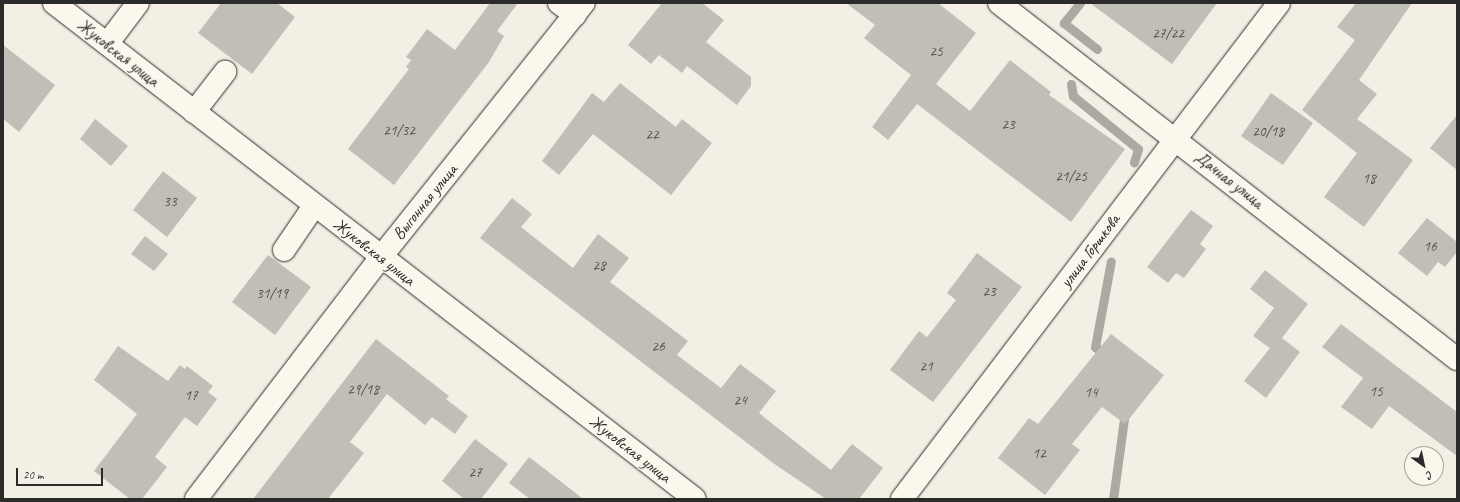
<!DOCTYPE html>
<html>
<head>
<meta charset="utf-8">
<style>
  body { margin:0 }
  #map { position:relative; width:1460px; height:502px; overflow:hidden; background:#f3efe4; font-family:Caveat,sans-serif }
  div>[style] { position:absolute }
  .stream>* { height:9px; margin:-4.5px; padding:0 4.5px; transform-origin:4.5px; border-radius:4.5px; background:#aca9a2 }
  .building>* { inset:0; background:#c0beb6 }
  .roads { filter:drop-shadow(0 0 1px #2b2b2b) drop-shadow(0 0 1px #2b2b2b) }
  .minor>* { height:22px; margin:-11px; padding:0 11px; transform-origin:11px; border-radius:11px; background:#fbf7ec }
  span { translate:-50% -50%; white-space:nowrap; text-align:center; line-height:1.15; -webkit-text-stroke:3px #fbf7ec; paint-order:stroke }
  .number-label { font-size:15px; color:#50504e }
  .number-label span { -webkit-text-stroke-width:0 }
  .street-label { font-size:17px; color:#2b2b2b }
  .frame { position:absolute; inset:0; border:4px solid #2b2b2b; pointer-events:none }
  .north { position:absolute; left:1404px; top:446px; width:40px; height:40px; box-sizing:border-box; background:#fbf7ec; border:1px solid #a8a59f; border-radius:50%; rotate:147deg; font-size:11px; font-weight:700; line-height:16px; text-align:center; color:#2b2b2b }
  .north::after { content:''; display:block; margin:auto; width:14px; height:18px; background:#2b2b2b; clip-path:polygon(50% 0,100% 100%,50% 72%,0 100%) }
  .scale { position:absolute; left:16px; top:468px; width:87px; height:18px; box-sizing:border-box; border:2px solid #2b2b2b; border-top:0; padding-left:5px; font-size:12px; line-height:14px; white-space:nowrap; color:#2b2b2b; -webkit-text-stroke:3px #fbf7ec; paint-order:stroke }
</style>
</head>
<body>
<div id="map">
  <div class="stream">
    <i style="left:1080px;top:3px;width:26px;rotate:129deg"></i>
    <i style="left:1064px;top:23px;width:42px;rotate:38.2deg"></i>
    <i style="left:1071px;top:84px;width:12px;rotate:81deg"></i>
    <i style="left:1073px;top:96px;width:84px;rotate:39.2deg"></i>
    <i style="left:1138px;top:149px;width:14px;rotate:107deg"></i>
    <i style="left:1108px;top:357px;width:16px;rotate:-142deg"></i>
    <i style="left:1095px;top:347px;width:87px;rotate:-79.5deg"></i>
    <i style="left:1113px;top:499px;width:89px;rotate:-82.2deg"></i>
  </div>
  <div class="building">
    <i style="clip-path:polygon(221px 3px,277px 3px,295px 17px,252px 74px,198px 33px)"></i>
    <i style="clip-path:polygon(490px 3px,518px 3px,497px 31px,504px 36px,489px 62px,394px 185px,348px 149px,409px 69px,406px 67px,411px 60px,406px 57px,427px 29px,455px 50px)"></i>
    <i style="clip-path:polygon(662px 3px,702px 3px,724px 20px,706px 42px,751px 77px,751px 86px,737px 105px,687px 66px,682px 73px,659px 55px,651px 64px,628px 45px)"></i>
    <i style="clip-path:polygon(846px 3px,938px 3px,976px 33px,936px 84px,970px 111px,1010px 60px,1051px 92px,1049px 95px,1125px 149px,1071px 222px,917px 104px,888px 140px,872px 127px,911px 75px,864px 38px,875px 25px)"></i>
    <i style="clip-path:polygon(1090px 3px,1217px 3px,1172px 64px)"></i>
    <i style="clip-path:polygon(1356px 3px,1412px 3px,1359px 80px,1377px 94px,1357px 119px,1413px 160px,1364px 227px,1324px 197px,1357px 153px,1302px 110px,1355px 40px,1337px 27px)"></i>
    <i style="clip-path:polygon(3px 45px,55px 85px,19px 132px,3px 119px)"></i>
    <i style="clip-path:polygon(620px 83px,676px 127px,682px 119px,712px 143px,671px 195px,593px 134px,559px 175px,542px 161px,592px 93px,604px 102px)"></i>
    <i style="clip-path:polygon(1271px 93px,1313px 123px,1283px 165px,1241px 136px)"></i>
    <i style="clip-path:polygon(1457px 115px,1457px 170px,1430px 148px)"></i>
    <i style="clip-path:polygon(95px 119px,128px 146px,111px 166px,80px 139px)"></i>
    <i style="clip-path:polygon(163px 171px,197px 198px,167px 237px,133px 210px)"></i>
    <i style="clip-path:polygon(512px 198px,532px 214px,521px 227px,573px 268px,598px 234px,629px 258px,610px 282px,688px 341px,677px 355px,721px 388px,740px 364px,776px 391px,759px 413px,831px 470px,852px 444px,883px 468px,859px 499px,826px 499px,773px 463px,480px 238px)"></i>
    <i style="clip-path:polygon(1191px 210px,1213px 226px,1200px 244px,1206px 249px,1184px 278px,1176px 273px,1168px 283px,1147px 267px)"></i>
    <i style="clip-path:polygon(1427px 218px,1457px 242px,1457px 252px,1445px 267px,1438px 262px,1427px 276px,1398px 253px)"></i>
    <i style="clip-path:polygon(145px 236px,168px 254px,154px 271px,131px 254px)"></i>
    <i style="clip-path:polygon(977px 253px,1022px 287px,933px 402px,890px 370px,919px 331px,927px 337px,956px 300px,947px 293px)"></i>
    <i style="clip-path:polygon(268px 255px,311px 287px,275px 335px,232px 302px)"></i>
    <i style="clip-path:polygon(1265px 270px,1308px 304px,1282px 338px,1300px 352px,1266px 398px,1244px 381px,1270px 348px,1253px 336px,1274px 308px,1250px 289px)"></i>
    <i style="clip-path:polygon(1341px 324px,1457px 412px,1457px 456px,1389px 406px,1372px 429px,1341px 407px,1363px 378px,1322px 347px)"></i>
    <i style="clip-path:polygon(1111px 334px,1164px 375px,1125px 424px,1102px 407px,1072px 444px,1080px 450px,1045px 495px,998px 458px,1029px 418px,1038px 424px)"></i>
    <i style="clip-path:polygon(376px 339px,449px 396px,446px 399px,468px 416px,455px 434px,432px 417px,425px 425px,387px 394px,350px 442px,364px 453px,328px 499px,253px 499px)"></i>
    <i style="clip-path:polygon(118px 346px,168px 381px,180px 365px,185px 369px,187px 366px,213px 386px,208px 392px,217px 399px,197px 426px,185px 417px,155px 457px,167px 467px,142px 499px,130px 499px,94px 471px,137px 414px,94px 380px)"></i>
    <i style="clip-path:polygon(475px 439px,508px 464px,481px 499px,464px 499px,442px 481px)"></i>
    <i style="clip-path:polygon(529px 457px,550px 473px,583px 499px,530px 499px,509px 483px)"></i>
  </div>
  <div class="roads">
    <div class="minor">
      <i style="left:54px;top:3px;width:810px;rotate:37.73deg"></i>
      <i style="left:559px;top:3px;width:20px;rotate:37deg"></i>
      <i style="left:999px;top:3px;width:580px;rotate:37.86deg"></i>
      <i style="left:107px;top:44px;width:51px;rotate:-52.9deg"></i>
      <i style="left:194px;top:112px;width:51px;rotate:-52.2deg"></i>
      <i style="left:284px;top:250px;width:53px;rotate:-55.7deg"></i>
      <i style="left:196px;top:499px;width:305px;rotate:-52.6deg"></i>
      <i style="left:381px;top:257px;width:325px;rotate:-51.4deg"></i>
      <i style="left:902px;top:499px;width:623px;rotate:-52.76deg"></i>
    </div>
  </div>
  <div class="number-label">
    <span style="left:1168px;top:34px">27/22</span>
    <span style="left:936px;top:52px">25</span>
    <span style="left:1008px;top:125px">23</span>
    <span style="left:399px;top:131px">21/32</span>
    <span style="left:1268px;top:132px">20/18</span>
    <span style="left:652px;top:135px">22</span>
    <span style="left:1071px;top:177px">21/25</span>
    <span style="left:1369px;top:179px">18</span>
    <span style="left:170px;top:202px">33</span>
    <span style="left:1430px;top:247px">16</span>
    <span style="left:599px;top:266px">28</span>
    <span style="left:989px;top:292px">23</span>
    <span style="left:272px;top:294px">31/19</span>
    <span style="left:658px;top:347px">26</span>
    <span style="left:926px;top:367px">21</span>
    <span style="left:363px;top:390px">29/18</span>
    <span style="left:1376px;top:392px">15</span>
    <span style="left:1091px;top:393px">14</span>
    <span style="left:191px;top:396px">17</span>
    <span style="left:740px;top:401px">24</span>
    <span style="left:1039px;top:454px">12</span>
    <span style="left:475px;top:473px">27</span>
  </div>
  <div class="street-label">
    <span style="left:118px;top:53px;rotate:38deg">Жуковская улица</span>
    <span style="left:1229px;top:180px;rotate:38deg">Дачная улица</span>
    <span style="left:425px;top:202px;rotate:-51deg">Выгонная улица</span>
    <span style="left:1090px;top:251px;rotate:-53deg">улица Горшкова</span>
    <span style="left:374px;top:252px;rotate:38deg">Жуковская улица</span>
    <span style="left:630px;top:449px;rotate:38deg">Жуковская улица</span>
  </div>
  <div class="frame"></div>
  <div class="north">С</div>
  <div class="scale">20 m</div>
</div>
</body>
</html>
